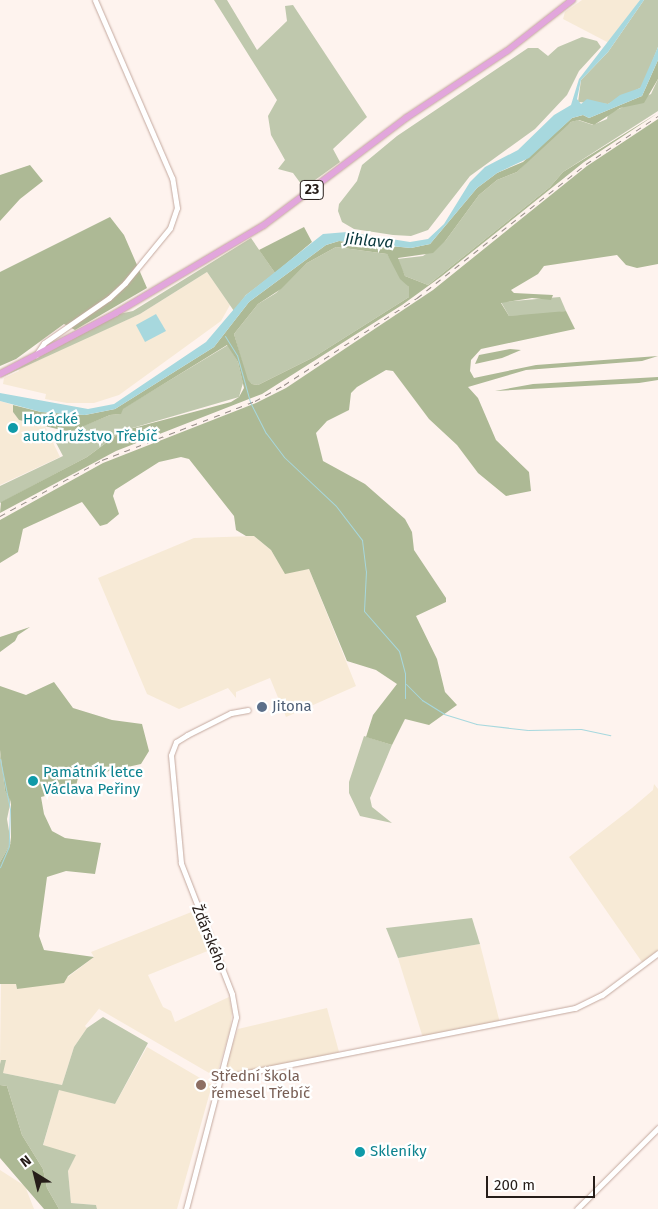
<!DOCTYPE html>
<html>
<head>
<meta charset="utf-8">
<style>
  body { margin:0 }
  #map { position:relative; width:658px; height:1209px; overflow:hidden; background:#fef3ee; font-family:"Fira Sans",sans-serif }
  div>[style] { position:absolute }
  .industrial>* { inset:0; background:#f7ead6 }
  .green>* { inset:0; background:#bfc8ad }
  .forest>* { inset:0; background:#adb995 }
  .water>* { inset:0; background:#a7d8de }
  .stream>* { height:1px; margin:-0.5px; padding:0 0.5px; transform-origin:0.5px; border-radius:0.5px; background:#a7d8de }
  .roads { filter:drop-shadow(0 0 1px #c4a99f) drop-shadow(0 0 1px #c4a99f) }
  .minor>* { height:5px; margin:-2.5px; padding:0 2.5px; transform-origin:2.5px; border-radius:2.5px; background:#fff }
  .major>* { height:6px; margin:-3px; padding:0 3px; transform-origin:3px; border-radius:3px; background:#e2a6dc }
  .rail>* { height:1px; margin-top:-0.5px; transform-origin:0; background:repeating-linear-gradient(90deg,#998f8a 0 6px,transparent 0 12px) }
  .dots>* { width:14px; height:14px; translate:-50% -50%; box-sizing:border-box; border:2px solid #fff; border-radius:50% }
  span { translate:-50% -50%; white-space:nowrap; text-align:center; line-height:1.15; -webkit-text-stroke:4.5px #fff; paint-order:stroke }
  .shield-label span { padding:1px 4px; background:#fff; border:1px solid; border-radius:4px; -webkit-text-stroke-width:0 }
  .shield-label { font-size:14px; color:#261d19; font-weight:700 }
  .culture-label { font-size:15px; color:#0d838f }
  .left { translate:0 -50%; text-align:left }
  .service-label { font-size:15px; color:#4e5e75 }
  .street-label { font-size:15px; color:#261d19 }
  .education-label { font-size:15px; color:#785e54 }
  .water-label { font-size:16px; color:#07363b; font-style:italic }
  .north { position:absolute; left:10px; top:1149px; width:50px; height:50px; -webkit-text-stroke:4px #fff; paint-order:stroke; rotate:324deg; font-size:14px; font-weight:700; line-height:20px; text-align:center; color:#261d19 }
  .north::after { content:''; display:block; margin:auto; width:18px; height:22px; background:#261d19; clip-path:polygon(50% 0,100% 100%,50% 72%,0 100%) }
  .scale { position:absolute; left:486px; top:1176px; width:109px; height:22px; box-sizing:border-box; border:2px solid #261d19; border-top:0; padding-left:6px; font-size:15px; line-height:18px; white-space:nowrap; color:#261d19; -webkit-text-stroke:4px #fff; paint-order:stroke }
</style>
</head>
<body>
<div id="map">
  <div class="industrial">
    <i style="clip-path:polygon(582px 0,640px 0,609px 43px,563px 19px,565px 12px)"></i>
    <i style="clip-path:polygon(207px 272px,230px 305px,221px 321px,119px 395px,94px 403px,67px 403px,45px 399px,46px 394px,3px 384px,4px 378px,19px 371px,18px 368px,140px 314px)"></i>
    <i style="clip-path:polygon(0 401px,13px 405px,13px 412px,19px 420px,45px 426px,60px 457px,0 485px)"></i>
    <i style="clip-path:polygon(254px 536px,271px 550px,285px 573px,309px 569px,356px 686px,286px 717px,270px 678px,236px 692px,236px 698px,228px 688px,179px 709px,147px 694px,98px 578px,194px 538px)"></i>
    <i style="clip-path:polygon(654px 784px,658px 789px,658px 954px,644px 965px,569px 857px,632px 808px,653px 790px)"></i>
    <i style="clip-path:polygon(194px 911px,210px 950px,148px 975px,163px 1007px,171px 1011px,175px 1022px,229px 997px,232px 1012px,230px 1030px,216px 1077px,99px 1009px,102px 1005px,85px 1026px,87px 1028px,74px 1047px,62px 1085px,3px 1073px,0 1060px,1px 983px,16px 984px,17px 989px,68px 977px,94px 957px,91px 952px)"></i>
    <i style="clip-path:polygon(480px 944px,500px 1023px,423px 1038px,398px 958px)"></i>
    <i style="clip-path:polygon(327px 1008px,339px 1052px,221px 1078px,238px 1029px)"></i>
    <i style="clip-path:polygon(147px 1047px,212px 1085px,177px 1209px,97px 1209px,96px 1205px,71px 1203px,68px 1171px,73px 1161px,43px 1146px,59px 1089px,115px 1104px)"></i>
    <i style="clip-path:polygon(0 1170px,25px 1186px,34px 1209px,0 1209px)"></i>
  </div>
  <div class="green">
    <i style="clip-path:polygon(214px 0,227px 0,257px 50px,287px 21px,285px 6px,293px 5px,367px 117px,333px 149px,340px 162px,304px 188px,293px 173px,278px 169px,285px 160px,271px 135px,268px 116px,277px 100px)"></i>
    <i style="clip-path:polygon(644px 0,658px 0,658px 47px,642px 87px,608px 104px,578px 102px,581px 80px,608px 52px)"></i>
    <i style="clip-path:polygon(582px 37px,597px 41px,601px 47px,579px 71px,567px 95px,535px 129px,470px 176px,428px 230px,411px 236px,393px 235px,354px 229px,342px 222px,338px 211px,339px 204px,357px 181px,362px 165px,397px 136px,528px 48px,538px 48px,548px 56px,558px 47px)"></i>
    <i style="clip-path:polygon(658px 79px,658px 111px,563px 172px,550px 187px,428px 285px,405px 276px,397px 259px,423px 256px,446px 240px,479px 195px,497px 180px,517px 172px,559px 131px,571px 122px,578px 120px,593px 125px,607px 119px,608px 114px,651px 94px)"></i>
    <i style="clip-path:polygon(251px 238px,275px 273px,246px 295px,234px 311px,207px 272px,140px 314px,0 378px,119px 314px,133px 311px)"></i>
    <i style="clip-path:polygon(336px 247px,387px 254px,409px 287px,409px 297px,314px 357px,258px 385px,252px 384px,247px 380px,234px 334px,258px 304px,276px 293px,307px 263px)"></i>
    <i style="clip-path:polygon(560px 297px,566px 311px,540px 315px,509px 316px,501px 302px)"></i>
    <i style="clip-path:polygon(228px 345px,238px 362px,243px 383px,239px 397px,122px 431px,87px 457px,0 503px,0 486px,63px 456px,53px 437px,80px 439px,112px 435px,76px 438px,61px 435px,110px 415px,120px 414px,122px 409px)"></i>
    <i style="clip-path:polygon(364px 736px,392px 745px,370px 798px,372px 807px,392px 823px,360px 816px,349px 793px,349px 782px)"></i>
    <i style="clip-path:polygon(0 750px,5px 791px,11px 800px,7px 819px,11px 843px,0 862px)"></i>
    <i style="clip-path:polygon(472px 918px,480px 944px,398px 958px,386px 928px)"></i>
    <i style="clip-path:polygon(103px 1017px,148px 1043px,115px 1104px,59px 1090px,43px 1145px,76px 1155px,68px 1171px,71px 1203px,96px 1205px,97px 1209px,59px 1209px,47px 1188px,43px 1169px,22px 1135px,7px 1086px,0 1085px,0 1064px,1px 1060px,6px 1060px,3px 1073px,62px 1085px,74px 1047px,87px 1028px)"></i>
  </div>
  <div class="forest">
    <i style="clip-path:polygon(evenodd,658px 60px,658px 79px,644px 103px,620px 108px,594px 125px,579px 120px,571px 122px,517px 172px,497px 180px,479px 195px,446px 240px,433px 253px,398px 258px,405px 276px,428px 285px,550px 187px,563px 172px,658px 113px,584px 162px,442px 276px,402px 305px,262px 394px,116px 451px,0 513px,1px 502px,87px 457px,122px 431px,231px 402px,239px 397px,244px 388px,238px 362px,227px 345px,123px 409px,121px 414px,110px 415px,70px 432px,19px 420px,13px 412px,13px 405px,41px 412px,85px 415px,115px 409px,214px 347px,249px 302px,326px 245px,339px 241px,411px 248px,430px 244px,477px 188px,497px 173px,523px 162px,572px 118px,583px 115px,589px 118px,642px 96px,658px 60px,336px 247px,387px 254px,400px 279px,409px 287px,409px 297px,314px 357px,258px 385px,252px 384px,248px 380px,234px 334px,258px 304px,281px 289px,307px 263px,336px 247px)"></i>
    <i style="clip-path:polygon(658px 119px,658px 264px,637px 268px,626px 265px,617px 255px,544px 266px,538px 274px,511px 290px,514px 293px,553px 295px,551px 300px,532px 298px,501px 303px,509px 316px,566px 311px,575px 329px,481px 349px,471px 360px,470px 371px,474px 378px,536px 365px,658px 356px,642px 361px,526px 370px,468px 387px,478px 398px,496px 440px,529px 472px,531px 491px,506px 496px,478px 473px,457px 445px,429px 419px,393px 371px,386px 370px,357px 387px,351px 393px,349px 410px,327px 421px,316px 433px,323px 461px,365px 484px,405px 519px,412px 532px,414px 550px,446px 598px,446px 602px,416px 616px,437px 659px,445px 692px,457px 705px,429px 725px,405px 719px,392px 745px,366px 737px,373px 715px,397px 684px,376px 670px,347px 661px,309px 569px,285px 574px,271px 550px,254px 536px,246px 536px,236px 530px,234px 516px,189px 459px,181px 457px,159px 462px,115px 490px,113px 496px,119px 514px,107px 524px,100px 526px,82px 502px,23px 529px,18px 552px,0 563px,0 520px,103px 463px,256px 403px,286px 388px,433px 290px,587px 166px)"></i>
    <i style="clip-path:polygon(30px 165px,43px 181px,20px 199px,0 221px,0 175px)"></i>
    <i style="clip-path:polygon(110px 217px,124px 235px,147px 288px,75px 330px,64px 324px,16px 359px,0 366px,0 272px)"></i>
    <i style="clip-path:polygon(304px 227px,312px 242px,275px 273px,259px 250px)"></i>
    <i style="clip-path:polygon(510px 349px,521px 350px,502px 358px,475px 364px,479px 355px)"></i>
    <i style="clip-path:polygon(658px 377px,658px 380px,639px 383px,495px 391px,533px 384px)"></i>
    <i style="clip-path:polygon(30px 627px,18px 635px,15px 641px,0 652px,0 637px)"></i>
    <i style="clip-path:polygon(54px 682px,73px 708px,112px 720px,142px 724px,149px 751px,141px 764px,78px 778px,76px 786px,92px 795px,65px 791px,41px 797px,44px 814px,52px 831px,65px 838px,101px 843px,95px 874px,66px 871px,47px 877px,39px 936px,44px 950px,94px 957px,68px 976px,64px 983px,17px 989px,16px 984px,0 984px,0 862px,11px 843px,11px 801px,5px 791px,0 750px,0 686px,26px 695px)"></i>
    <i style="clip-path:polygon(0 1085px,7px 1086px,22px 1135px,43px 1169px,47px 1188px,59px 1209px,44px 1209px,0 1158px)"></i>
  </div>
  <div class="water">
    <i style="clip-path:polygon(640px 0,644px 0,608px 52px,581px 80px,577px 99px,581px 104px,587px 99px,608px 104px,620px 95px,640px 88px,658px 47px,658px 60px,642px 96px,589px 118px,583px 115px,572px 118px,529px 158px,497px 173px,477px 188px,430px 244px,411px 248px,339px 241px,326px 245px,249px 302px,214px 347px,115px 409px,85px 415px,66px 414px,41px 412px,0 401px,0 393px,88px 409px,114px 404px,206px 342px,246px 295px,323px 234px,347px 232px,410px 242px,428px 239px,444px 224px,470px 182px,485px 167px,518px 150px,554px 115px,571px 105px,579px 79px)"></i>
    <i style="clip-path:polygon(156px 314px,166px 331px,145px 342px,136px 325px)"></i>
  </div>
  <div class="stream">
    <i style="left:225px;top:336px;width:22px;rotate:58deg"></i>
    <i style="left:237px;top:355px;width:49px;rotate:74.5deg"></i>
    <i style="left:250px;top:402px;width:35px;rotate:63deg"></i>
    <i style="left:266px;top:433px;width:30px;rotate:53deg"></i>
    <i style="left:284px;top:457px;width:71px;rotate:43.3deg"></i>
    <i style="left:336px;top:506px;width:43px;rotate:52.6deg"></i>
    <i style="left:362px;top:540px;width:31px;rotate:83deg"></i>
    <i style="left:366px;top:571px;width:40px;rotate:92.9deg"></i>
    <i style="left:364px;top:611px;width:53px;rotate:48.8deg"></i>
    <i style="left:399px;top:651px;width:23px;rotate:75deg"></i>
    <i style="left:405px;top:673px;width:25px;rotate:90deg"></i>
    <i style="left:406px;top:684px;width:23px;rotate:45deg"></i>
    <i style="left:422px;top:700px;width:26px;rotate:32deg"></i>
    <i style="left:444px;top:714px;width:34px;rotate:17deg"></i>
    <i style="left:476px;top:724px;width:52px;rotate:6.6deg"></i>
    <i style="left:528px;top:730px;width:53px;rotate:-1.1deg"></i>
    <i style="left:581px;top:729px;width:30px;rotate:12deg"></i>
    <i style="left:0;top:759px;width:51px;rotate:78.7deg"></i>
    <i style="left:10px;top:809px;width:37px;rotate:92deg"></i>
    <i style="left:9px;top:846px;width:23px;rotate:113deg"></i>
  </div>
  <div class="roads">
    <div class="minor">
      <i style="left:36px;top:355px;width:14px;rotate:-56deg"></i>
      <i style="left:44px;top:343px;width:79px;rotate:-34.7deg"></i>
      <i style="left:109px;top:298px;width:22px;rotate:-43deg"></i>
      <i style="left:125px;top:283px;width:71px;rotate:-50.7deg"></i>
      <i style="left:170px;top:228px;width:21px;rotate:-71deg"></i>
      <i style="left:177px;top:208px;width:30px;rotate:-99deg"></i>
      <i style="left:172px;top:178px;width:194px;rotate:-113.4deg"></i>
      <i style="left:221px;top:1078px;width:361px;rotate:-11.2deg"></i>
      <i style="left:575px;top:1008px;width:30px;rotate:-26deg"></i>
      <i style="left:602px;top:995px;width:70px;rotate:-36.9deg"></i>
      <i style="left:186px;top:1209px;width:198px;rotate:-75.4deg"></i>
      <i style="left:236px;top:1017px;width:23px;rotate:-100deg"></i>
      <i style="left:232px;top:994px;width:141px;rotate:-111.3deg"></i>
      <i style="left:181px;top:863px;width:108px;rotate:-95.3deg"></i>
      <i style="left:171px;top:755px;width:14px;rotate:-69deg"></i>
      <i style="left:176px;top:742px;width:13px;rotate:-32deg"></i>
      <i style="left:187px;top:735px;width:49px;rotate:-26.6deg"></i>
      <i style="left:231px;top:713px;width:17px;rotate:-10deg"></i>
      <i style="left:577px;top:1209px;width:115px;rotate:-45deg"></i>
    </div>
    <div class="major">
      <i style="left:0;top:374px;width:131px;rotate:-27.7deg"></i>
      <i style="left:116px;top:313px;width:172px;rotate:-30.7deg"></i>
      <i style="left:264px;top:225px;width:178px;rotate:-37deg"></i>
      <i style="left:406px;top:118px;width:121px;rotate:-33.6deg"></i>
      <i style="left:507px;top:51px;width:83px;rotate:-38.1deg"></i>
    </div>
  </div>
  <div class="rail">
    <i style="left:0;top:516px;width:116px;rotate:-28.8deg"></i>
    <i style="left:102px;top:460px;width:164px;rotate:-21.1deg"></i>
    <i style="left:255px;top:401px;width:33px;rotate:-29deg"></i>
    <i style="left:284px;top:385px;width:159px;rotate:-33.2deg"></i>
    <i style="left:417px;top:298px;width:216px;rotate:-38.4deg"></i>
    <i style="left:586px;top:164px;width:87px;rotate:-33.7deg"></i>
  </div>
  <div class="dots">
    <i style="left:13px;top:428px;background:#0f9aa8"></i>
    <i style="left:262px;top:707px;background:#5c6f8a"></i>
    <i style="left:33px;top:781px;background:#0f9aa8"></i>
    <i style="left:201px;top:1085px;background:#8d6e63"></i>
    <i style="left:360px;top:1152px;background:#0f9aa8"></i>
  </div>
  <div class="shield-label">
    <span style="left:312px;top:190px">23</span>
  </div>
  <div class="culture-label">
    <span class="left" style="left:23px;top:428px">Horácké<br>autodružstvo Třebíč</span>
    <span class="left" style="left:43px;top:781px">Památník letce<br>Václava Peřiny</span>
    <span class="left" style="left:370px;top:1152px">Skleníky</span>
  </div>
  <div class="service-label">
    <span class="left" style="left:272px;top:707px">Jitona</span>
  </div>
  <div class="street-label">
    <span style="left:209px;top:938px;rotate:68deg">Žďárského</span>
  </div>
  <div class="education-label">
    <span class="left" style="left:211px;top:1085px">Střední škola<br>řemesel Třebíč</span>
  </div>
  <div class="water-label">
    <span style="left:369px;top:241px;rotate:5deg">Jihlava</span>
  </div>
  <div class="north">N</div>
  <div class="scale">200 m</div>
</div>
</body>
</html>
